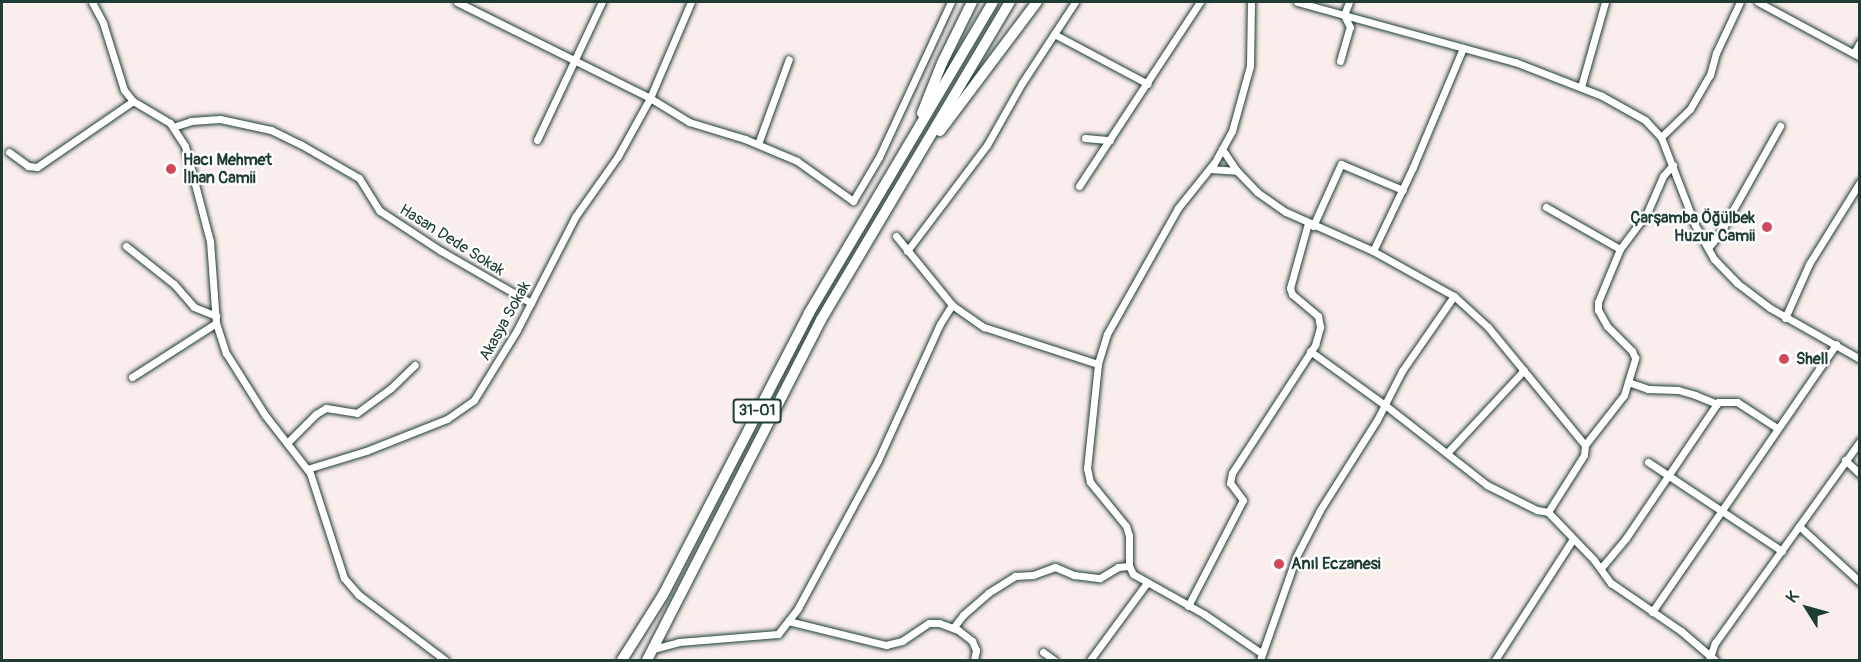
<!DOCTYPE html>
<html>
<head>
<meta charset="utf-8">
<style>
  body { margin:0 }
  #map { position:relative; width:1861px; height:662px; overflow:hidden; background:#faeeec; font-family:Pangolin,sans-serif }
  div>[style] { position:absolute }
  .roads { filter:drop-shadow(0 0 2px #1f3d34) drop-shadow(0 0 2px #1f3d34) }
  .minor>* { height:7px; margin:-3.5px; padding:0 3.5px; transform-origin:3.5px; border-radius:3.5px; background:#fff }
  .highway>* { height:10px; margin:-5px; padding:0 5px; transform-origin:5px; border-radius:5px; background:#fff }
  .dots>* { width:16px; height:16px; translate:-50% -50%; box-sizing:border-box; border:3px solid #fff; border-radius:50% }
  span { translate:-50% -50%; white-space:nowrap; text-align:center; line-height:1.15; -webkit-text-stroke:4.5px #fff; paint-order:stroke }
  .shield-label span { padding:2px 4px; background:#fff; border:2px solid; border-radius:4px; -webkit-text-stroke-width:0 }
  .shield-label { font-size:15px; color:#1f3d34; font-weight:700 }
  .poi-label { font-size:16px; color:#1f3d34; font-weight:700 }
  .left { translate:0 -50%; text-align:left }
  .right { translate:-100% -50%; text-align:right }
  .street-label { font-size:16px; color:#1f3d34 }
  .frame { position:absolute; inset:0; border:3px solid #1f3d34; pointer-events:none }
  .north { position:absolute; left:1777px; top:578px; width:60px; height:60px; -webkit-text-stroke:4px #fff; paint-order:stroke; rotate:307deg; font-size:16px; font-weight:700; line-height:24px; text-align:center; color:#1f3d34 }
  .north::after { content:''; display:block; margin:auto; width:21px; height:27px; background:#1f3d34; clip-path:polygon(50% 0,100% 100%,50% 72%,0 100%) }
</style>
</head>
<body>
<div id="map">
  <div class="roads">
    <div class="minor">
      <i style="left:92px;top:2px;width:24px;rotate:62deg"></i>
      <i style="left:103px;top:23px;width:70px;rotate:72.6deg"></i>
      <i style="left:124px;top:90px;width:14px;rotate:51deg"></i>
      <i style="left:133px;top:101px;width:43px;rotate:30.7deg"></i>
      <i style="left:170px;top:123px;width:27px;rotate:57deg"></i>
      <i style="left:185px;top:146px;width:98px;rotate:75.3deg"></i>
      <i style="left:210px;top:241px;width:82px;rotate:85.8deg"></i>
      <i style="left:216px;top:323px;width:32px;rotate:72deg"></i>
      <i style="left:226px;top:353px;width:73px;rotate:57.8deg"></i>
      <i style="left:265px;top:415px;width:73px;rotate:52.2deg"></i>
      <i style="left:310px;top:473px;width:110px;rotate:72.1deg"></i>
      <i style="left:344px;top:578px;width:23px;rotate:49deg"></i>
      <i style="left:359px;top:595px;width:108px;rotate:37.1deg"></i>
      <i style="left:457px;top:2px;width:216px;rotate:26.4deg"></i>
      <i style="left:650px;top:98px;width:46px;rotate:31.6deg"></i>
      <i style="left:689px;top:122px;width:59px;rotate:16.9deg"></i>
      <i style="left:745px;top:139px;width:56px;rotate:22.9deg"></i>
      <i style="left:797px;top:161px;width:69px;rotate:35.5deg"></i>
      <i style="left:853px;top:201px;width:51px;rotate:-59.4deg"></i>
      <i style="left:879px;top:157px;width:171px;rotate:-65.1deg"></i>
      <i style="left:1251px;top:2px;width:64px;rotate:90.9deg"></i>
      <i style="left:1250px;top:66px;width:67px;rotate:105.5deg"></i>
      <i style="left:1232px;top:131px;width:37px;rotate:119deg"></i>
      <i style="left:1214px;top:163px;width:58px;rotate:128.7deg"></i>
      <i style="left:1178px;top:208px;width:145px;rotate:119.4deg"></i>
      <i style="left:1107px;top:334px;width:31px;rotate:107deg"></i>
      <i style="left:1098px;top:364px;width:105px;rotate:96deg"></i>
      <i style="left:1087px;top:468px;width:14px;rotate:78deg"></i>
      <i style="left:1090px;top:482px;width:57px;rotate:50.7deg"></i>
      <i style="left:1126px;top:526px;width:10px;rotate:73deg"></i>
      <i style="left:1129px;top:536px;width:30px;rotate:90deg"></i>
      <i style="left:1129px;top:566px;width:9px;rotate:63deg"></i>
      <i style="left:1133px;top:574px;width:81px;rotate:29.4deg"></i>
      <i style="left:1204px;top:614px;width:69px;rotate:34.4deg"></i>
      <i style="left:1297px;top:2px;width:226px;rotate:15.4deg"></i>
      <i style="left:1515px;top:62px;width:93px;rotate:21.3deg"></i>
      <i style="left:1602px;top:96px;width:49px;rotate:29.2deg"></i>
      <i style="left:1645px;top:120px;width:23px;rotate:47deg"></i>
      <i style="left:1661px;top:137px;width:94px;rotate:68.9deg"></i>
      <i style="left:1695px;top:225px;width:39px;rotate:61deg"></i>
      <i style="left:1714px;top:259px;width:33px;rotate:46deg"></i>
      <i style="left:1737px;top:283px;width:41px;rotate:37.1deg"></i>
      <i style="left:1770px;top:308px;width:103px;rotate:29.5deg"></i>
      <i style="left:1758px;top:2px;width:116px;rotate:28.3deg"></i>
      <i style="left:1054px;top:34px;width:106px;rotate:28deg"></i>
      <i style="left:1854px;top:53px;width:13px;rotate:-61deg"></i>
      <i style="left:1340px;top:61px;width:35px;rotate:-74deg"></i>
      <i style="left:1350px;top:27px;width:13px;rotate:-117deg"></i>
      <i style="left:1344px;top:15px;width:14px;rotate:-69deg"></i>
      <i style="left:1581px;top:87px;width:88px;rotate:-74.2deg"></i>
      <i style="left:173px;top:127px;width:19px;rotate:-18deg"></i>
      <i style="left:191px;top:121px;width:29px;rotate:-4deg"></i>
      <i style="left:220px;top:119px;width:52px;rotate:12.2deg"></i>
      <i style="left:271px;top:130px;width:32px;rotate:26deg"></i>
      <i style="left:300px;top:144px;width:68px;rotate:30deg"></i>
      <i style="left:359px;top:178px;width:39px;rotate:58deg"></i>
      <i style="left:380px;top:211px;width:73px;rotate:33.3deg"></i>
      <i style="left:441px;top:251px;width:104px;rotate:30deg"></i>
      <i style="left:1661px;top:137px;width:40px;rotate:-44deg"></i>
      <i style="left:1690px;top:109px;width:39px;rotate:-60deg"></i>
      <i style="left:1710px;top:75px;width:23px;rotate:-75deg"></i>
      <i style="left:1716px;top:53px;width:56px;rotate:-64.8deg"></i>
      <i style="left:1085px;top:138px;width:25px;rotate:5deg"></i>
      <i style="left:537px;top:140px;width:153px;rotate:-64.8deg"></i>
      <i style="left:758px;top:144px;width:90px;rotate:-70deg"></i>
      <i style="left:1222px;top:149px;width:27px;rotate:56deg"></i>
      <i style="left:1237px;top:171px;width:29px;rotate:46deg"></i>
      <i style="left:1257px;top:192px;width:35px;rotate:35deg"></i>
      <i style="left:1286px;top:212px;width:95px;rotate:24.1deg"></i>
      <i style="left:1373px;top:251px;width:93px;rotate:29.1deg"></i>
      <i style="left:1454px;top:296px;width:46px;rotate:42.4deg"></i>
      <i style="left:1488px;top:327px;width:153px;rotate:50.6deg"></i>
      <i style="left:9px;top:152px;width:24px;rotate:36deg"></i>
      <i style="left:28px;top:166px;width:9px;rotate:6deg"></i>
      <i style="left:37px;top:167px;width:116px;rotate:-34.5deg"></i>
      <i style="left:1210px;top:169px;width:27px;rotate:4deg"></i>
      <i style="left:1079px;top:186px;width:220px;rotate:-56.7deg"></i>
      <i style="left:1546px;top:207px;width:85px;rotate:29.6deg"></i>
      <i style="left:1313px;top:226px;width:68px;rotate:-65.7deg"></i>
      <i style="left:1341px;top:164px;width:67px;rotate:22.8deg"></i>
      <i style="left:896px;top:236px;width:89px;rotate:50.9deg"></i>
      <i style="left:952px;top:305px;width:39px;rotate:35deg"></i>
      <i style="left:984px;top:327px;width:120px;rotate:18deg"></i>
      <i style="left:126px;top:246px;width:61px;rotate:38.4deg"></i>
      <i style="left:174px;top:284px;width:30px;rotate:49deg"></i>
      <i style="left:194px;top:307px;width:24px;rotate:22deg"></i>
      <i style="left:1708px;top:248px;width:19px;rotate:-51deg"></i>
      <i style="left:1720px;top:233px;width:123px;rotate:-60.7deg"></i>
      <i style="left:907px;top:251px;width:133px;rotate:-53deg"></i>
      <i style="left:987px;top:145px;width:71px;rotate:-60.6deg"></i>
      <i style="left:1022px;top:83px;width:97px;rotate:-56.8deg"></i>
      <i style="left:1373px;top:251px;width:93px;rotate:-64.5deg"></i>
      <i style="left:1413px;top:167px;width:129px;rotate:-67.2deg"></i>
      <i style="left:1785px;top:318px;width:59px;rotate:-66deg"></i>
      <i style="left:1809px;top:264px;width:97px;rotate:-58.1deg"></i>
      <i style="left:1310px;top:351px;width:92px;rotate:35.8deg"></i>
      <i style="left:1385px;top:405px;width:130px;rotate:38.1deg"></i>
      <i style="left:1487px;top:485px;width:56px;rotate:26.6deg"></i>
      <i style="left:1537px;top:510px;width:11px;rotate:10deg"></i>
      <i style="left:1548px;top:512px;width:66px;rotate:46.2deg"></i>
      <i style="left:1594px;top:560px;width:29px;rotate:54deg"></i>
      <i style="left:1611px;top:583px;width:85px;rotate:34.4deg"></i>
      <i style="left:1681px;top:631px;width:45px;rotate:40.5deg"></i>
      <i style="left:132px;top:377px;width:100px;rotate:-32.7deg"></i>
      <i style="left:1628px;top:382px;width:21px;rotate:19deg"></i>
      <i style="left:1648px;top:389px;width:30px;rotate:2deg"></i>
      <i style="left:1678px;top:390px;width:18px;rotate:16deg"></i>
      <i style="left:1695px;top:395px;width:24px;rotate:22deg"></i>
      <i style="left:287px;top:443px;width:41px;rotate:-45deg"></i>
      <i style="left:316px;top:414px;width:12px;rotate:-31deg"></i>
      <i style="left:326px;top:408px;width:31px;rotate:9deg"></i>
      <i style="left:357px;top:413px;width:42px;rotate:-36.3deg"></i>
      <i style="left:391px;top:388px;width:33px;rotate:-44deg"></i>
      <i style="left:1447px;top:453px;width:113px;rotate:-47.1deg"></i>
      <i style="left:1845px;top:460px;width:21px;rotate:43deg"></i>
      <i style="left:1648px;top:462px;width:161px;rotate:33.6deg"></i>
      <i style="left:307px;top:469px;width:62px;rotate:-17deg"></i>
      <i style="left:366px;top:451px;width:87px;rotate:-21.6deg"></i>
      <i style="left:447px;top:419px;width:33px;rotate:-35deg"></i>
      <i style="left:474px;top:400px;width:82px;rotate:-58.4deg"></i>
      <i style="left:517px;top:330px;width:127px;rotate:-62.8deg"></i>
      <i style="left:575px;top:217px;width:75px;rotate:-54.8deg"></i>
      <i style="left:618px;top:156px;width:66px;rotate:-61.1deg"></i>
      <i style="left:650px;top:98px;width:104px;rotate:-66.9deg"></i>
      <i style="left:1548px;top:512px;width:67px;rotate:-57.7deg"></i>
      <i style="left:1584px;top:455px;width:10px;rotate:-84deg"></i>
      <i style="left:1585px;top:445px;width:63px;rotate:-52deg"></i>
      <i style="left:1624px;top:395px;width:39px;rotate:-73deg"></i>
      <i style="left:1635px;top:358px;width:8px;rotate:-113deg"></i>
      <i style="left:1632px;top:351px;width:35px;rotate:-135deg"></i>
      <i style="left:1607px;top:326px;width:18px;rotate:-119deg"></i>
      <i style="left:1598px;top:310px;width:8px;rotate:-90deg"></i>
      <i style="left:1598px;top:302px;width:57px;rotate:-67.5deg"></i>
      <i style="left:1620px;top:249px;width:45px;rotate:-53.1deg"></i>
      <i style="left:1647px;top:213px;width:40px;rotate:-66.6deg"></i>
      <i style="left:1663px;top:176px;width:15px;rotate:-48deg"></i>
      <i style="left:1799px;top:526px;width:83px;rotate:42.6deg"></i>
      <i style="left:1601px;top:568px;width:39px;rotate:-50deg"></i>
      <i style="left:1626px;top:538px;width:164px;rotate:-55.9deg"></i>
      <i style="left:1718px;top:402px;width:19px"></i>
      <i style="left:1737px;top:402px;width:48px;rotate:33deg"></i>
      <i style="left:1188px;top:606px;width:119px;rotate:-62.6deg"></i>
      <i style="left:1243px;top:500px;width:21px;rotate:-127deg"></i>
      <i style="left:1230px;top:483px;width:10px;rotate:-79deg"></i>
      <i style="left:1232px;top:473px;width:153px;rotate:-57deg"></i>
      <i style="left:1315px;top:345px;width:19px;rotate:-74deg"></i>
      <i style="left:1320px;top:327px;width:11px;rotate:-100deg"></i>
      <i style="left:1318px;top:316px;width:34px;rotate:-140deg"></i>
      <i style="left:1292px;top:294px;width:6px;rotate:-108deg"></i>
      <i style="left:1290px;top:288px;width:67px;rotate:-74.5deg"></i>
      <i style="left:1652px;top:612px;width:325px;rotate:-55.5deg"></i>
      <i style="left:788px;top:621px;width:101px;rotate:13.8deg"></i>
      <i style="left:886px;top:645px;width:16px;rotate:-14deg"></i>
      <i style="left:902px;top:641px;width:32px;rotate:-34deg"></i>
      <i style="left:929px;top:623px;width:10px"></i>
      <i style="left:939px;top:623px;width:20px;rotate:20deg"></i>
      <i style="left:958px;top:630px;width:18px;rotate:38deg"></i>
      <i style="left:972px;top:641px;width:10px;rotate:66deg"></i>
      <i style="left:976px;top:650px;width:10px;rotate:101deg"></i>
      <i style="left:953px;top:628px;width:16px;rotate:-52deg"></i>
      <i style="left:963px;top:615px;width:33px;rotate:-41deg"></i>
      <i style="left:988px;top:593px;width:32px;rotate:-32deg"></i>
      <i style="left:1015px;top:576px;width:18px;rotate:-3deg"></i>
      <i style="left:1033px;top:575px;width:23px;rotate:-20deg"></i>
      <i style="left:1055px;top:567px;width:21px;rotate:23deg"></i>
      <i style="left:1074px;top:575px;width:26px;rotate:7deg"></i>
      <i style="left:1100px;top:578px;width:21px;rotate:-31deg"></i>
      <i style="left:1118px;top:567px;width:11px;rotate:-5deg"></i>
      <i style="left:653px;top:649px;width:27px;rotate:-15deg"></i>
      <i style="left:679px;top:642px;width:99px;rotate:-4.6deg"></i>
      <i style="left:778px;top:634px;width:33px;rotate:-52deg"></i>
      <i style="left:798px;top:608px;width:168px;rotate:-61.6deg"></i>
      <i style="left:878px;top:460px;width:149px;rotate:-65.5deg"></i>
      <i style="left:940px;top:324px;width:22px;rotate:-58deg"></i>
      <i style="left:1043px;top:652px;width:14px;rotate:36deg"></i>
      <i style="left:1090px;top:660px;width:94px;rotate:-53.6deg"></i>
      <i style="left:1260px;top:660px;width:109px;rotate:-70.7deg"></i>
      <i style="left:1296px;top:557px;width:53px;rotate:-62.9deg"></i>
      <i style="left:1320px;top:510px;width:107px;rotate:-57.7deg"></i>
      <i style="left:1377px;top:420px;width:55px;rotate:-63deg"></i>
      <i style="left:1402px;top:371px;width:91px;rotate:-55.3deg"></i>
      <i style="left:1495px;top:660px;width:144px;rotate:-57.2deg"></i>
      <i style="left:1709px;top:660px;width:18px;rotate:-71deg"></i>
      <i style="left:1715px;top:643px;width:249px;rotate:-54.3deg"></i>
    </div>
    <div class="highway">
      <i style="left:922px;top:113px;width:54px;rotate:-68.2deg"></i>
      <i style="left:942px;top:63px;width:68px;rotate:-63.8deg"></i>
      <i style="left:940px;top:131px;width:161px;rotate:-53.1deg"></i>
      <i style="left:622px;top:660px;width:77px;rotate:-57.8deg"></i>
      <i style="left:663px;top:595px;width:318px;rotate:-62.6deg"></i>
      <i style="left:809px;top:313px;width:361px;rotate:-59.4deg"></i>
      <i style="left:647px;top:660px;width:382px;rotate:-62.9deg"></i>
      <i style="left:821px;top:320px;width:370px;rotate:-59.3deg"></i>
    </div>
  </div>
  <div class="dots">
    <i style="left:171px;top:169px;background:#d1495b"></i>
    <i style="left:1767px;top:227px;background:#d1495b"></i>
    <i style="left:1784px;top:359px;background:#d1495b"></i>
    <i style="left:1279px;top:564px;background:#d1495b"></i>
  </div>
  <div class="shield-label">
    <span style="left:757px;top:411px">31-01</span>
  </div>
  <div class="poi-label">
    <span class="left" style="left:183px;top:169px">Hacı Mehmet<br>İlhan Camii</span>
    <span class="right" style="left:1755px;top:227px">Çarşamba Öğülbek<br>Huzur Camii</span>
    <span class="left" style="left:1796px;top:359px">Shell</span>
    <span class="left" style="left:1291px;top:564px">Anıl Eczanesi</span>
  </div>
  <div class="street-label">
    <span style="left:452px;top:240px;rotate:32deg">Hasan Dede Sokak</span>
    <span style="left:505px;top:321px;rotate:-61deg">Akasya Sokak</span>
  </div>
  <div class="frame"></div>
  <div class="north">K</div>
</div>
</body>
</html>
